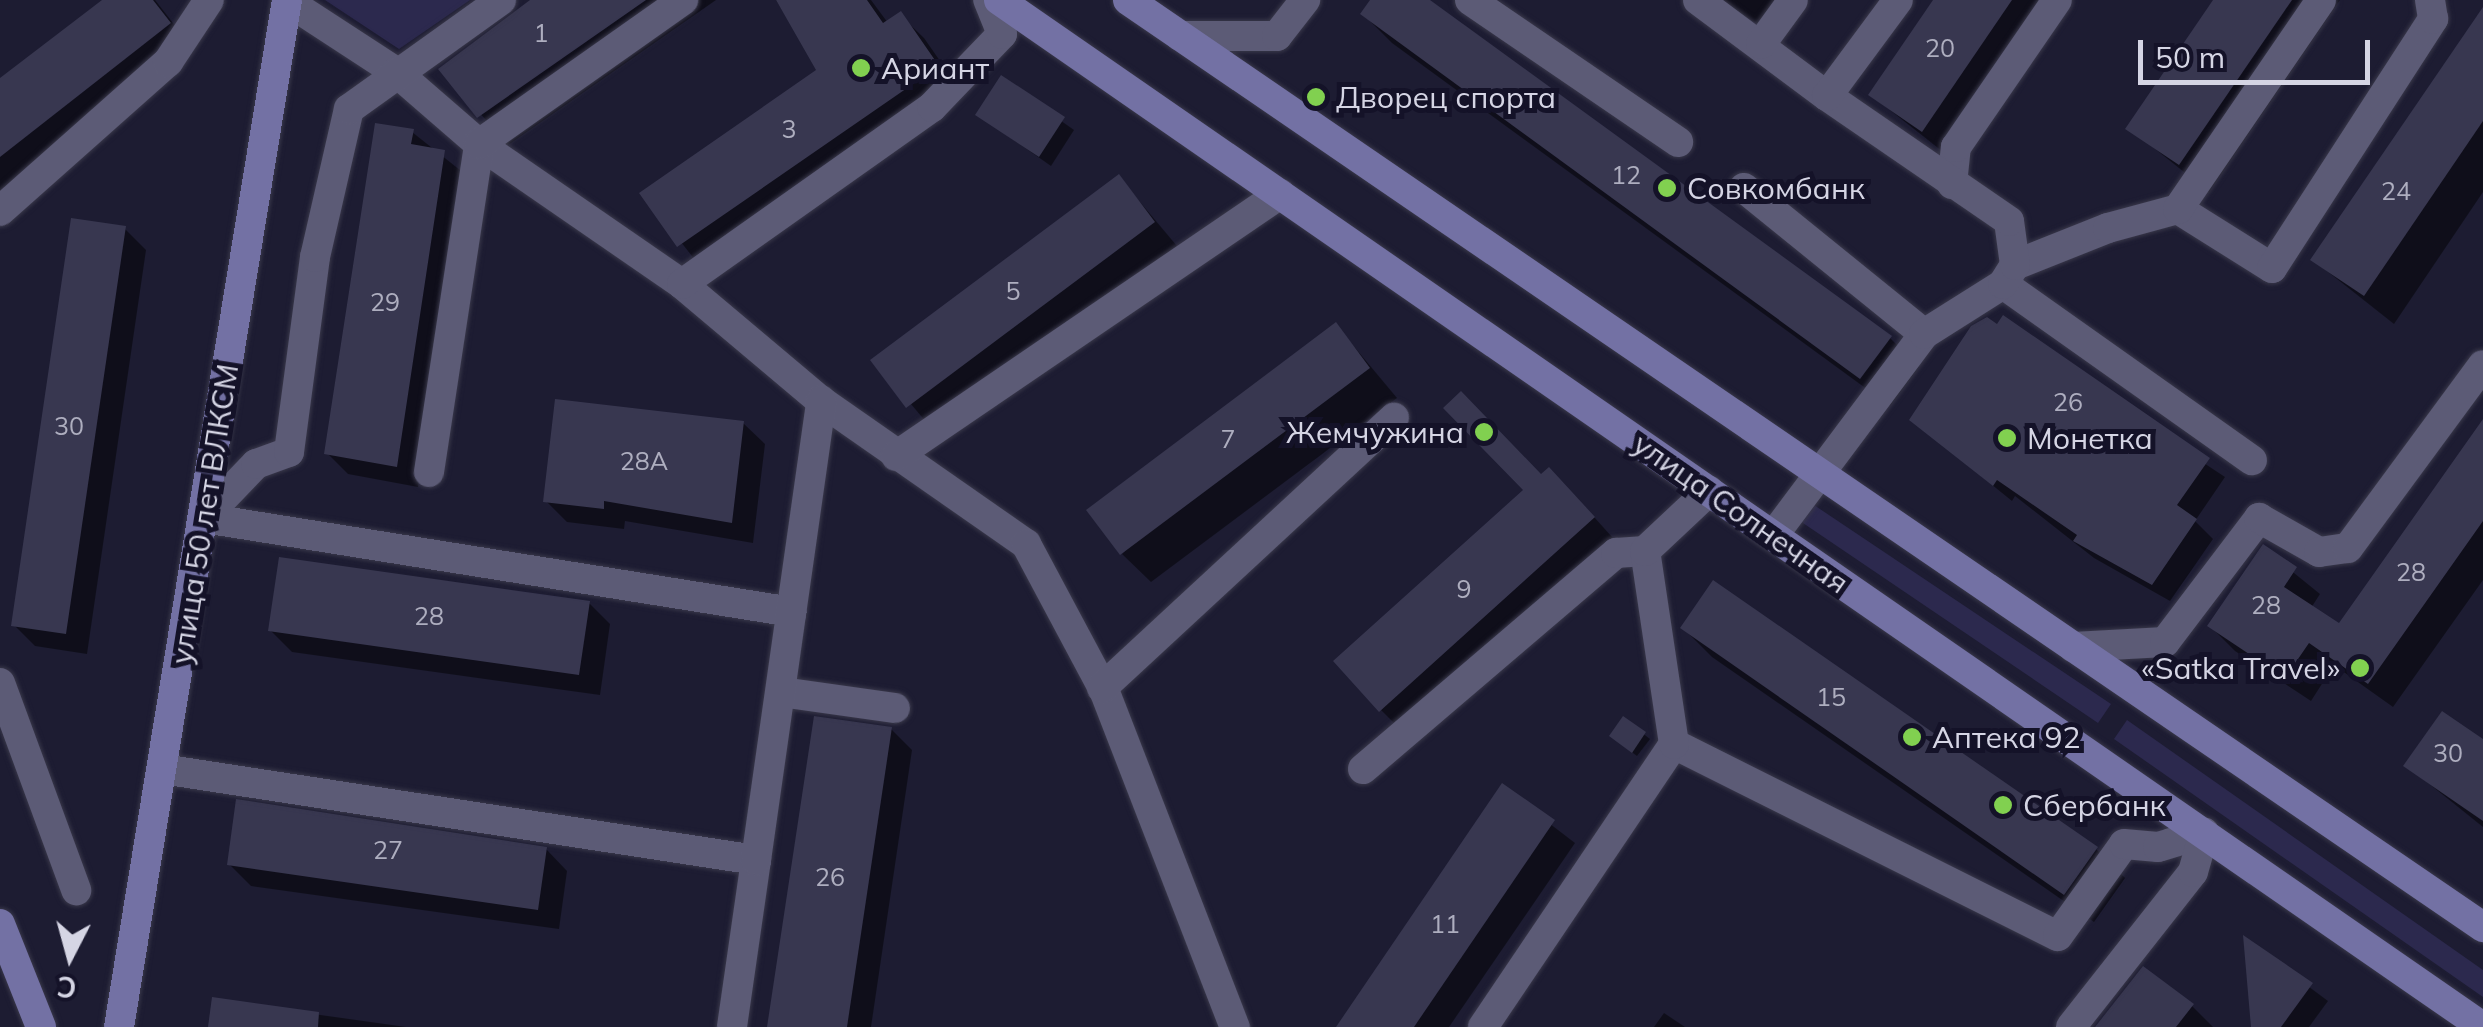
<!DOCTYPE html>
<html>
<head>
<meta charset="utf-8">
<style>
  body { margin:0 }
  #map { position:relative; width:2483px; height:1027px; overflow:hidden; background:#1d1c32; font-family:Mulish,sans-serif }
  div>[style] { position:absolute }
  .green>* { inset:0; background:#2c294e }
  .shadow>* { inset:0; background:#0007 }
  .building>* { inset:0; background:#383750 }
  .roads { filter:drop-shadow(0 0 2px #39384a) drop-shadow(0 0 2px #39384a) }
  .minor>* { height:30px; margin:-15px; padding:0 15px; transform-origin:15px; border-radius:15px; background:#5c5b76 }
  .major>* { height:30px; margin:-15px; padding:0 15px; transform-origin:15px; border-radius:15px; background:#7371a4 }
  .dots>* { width:28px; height:28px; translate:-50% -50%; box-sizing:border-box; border:5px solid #141228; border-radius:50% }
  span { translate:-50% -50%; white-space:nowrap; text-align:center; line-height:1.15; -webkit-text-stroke:10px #141228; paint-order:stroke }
  .number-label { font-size:25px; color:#aeaebf }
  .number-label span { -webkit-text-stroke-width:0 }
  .poi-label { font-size:30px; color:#d5d5e4 }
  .left { translate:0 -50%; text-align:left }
  .right { translate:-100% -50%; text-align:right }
  .street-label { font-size:30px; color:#d5d5e4 }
  .north { position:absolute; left:20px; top:907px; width:100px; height:100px; -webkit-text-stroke:8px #141228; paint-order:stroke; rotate:186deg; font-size:28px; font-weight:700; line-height:40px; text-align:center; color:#d5d5e4 }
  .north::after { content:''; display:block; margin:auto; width:35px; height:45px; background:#d5d5e4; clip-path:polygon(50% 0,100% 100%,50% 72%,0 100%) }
  .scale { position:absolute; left:2138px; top:40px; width:232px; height:45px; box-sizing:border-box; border:5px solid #d5d5e4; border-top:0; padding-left:12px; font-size:30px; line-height:35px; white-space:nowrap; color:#d5d5e4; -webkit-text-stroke:8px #141228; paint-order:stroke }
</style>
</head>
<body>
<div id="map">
  <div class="green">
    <i style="clip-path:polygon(325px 0,470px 0,399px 49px)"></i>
    <i style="clip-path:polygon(1811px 503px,2111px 704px,2098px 723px,1800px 521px)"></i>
    <i style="clip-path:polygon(2127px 720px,2483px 970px,2483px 997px,2114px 739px)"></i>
  </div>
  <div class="shadow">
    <i style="clip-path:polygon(106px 0,155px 0,191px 46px,0 194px,0 81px)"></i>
    <i style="clip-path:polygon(538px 0,716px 0,508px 145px,441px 69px)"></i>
    <i style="clip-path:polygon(776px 0,871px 0,888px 23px,900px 15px,924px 38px,961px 91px,703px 270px,643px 194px,819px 71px)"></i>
    <i style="clip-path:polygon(1373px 0,1426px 0,1890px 338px,1919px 367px,1890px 406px,1392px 43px,1363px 14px)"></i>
    <i style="clip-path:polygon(1721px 0,1786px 0,1766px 30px)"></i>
    <i style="clip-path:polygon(1936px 0,2061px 0,1952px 159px,1871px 95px)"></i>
    <i style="clip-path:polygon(2216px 0,2340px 0,2209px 192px,2129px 128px)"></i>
    <i style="clip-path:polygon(2483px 11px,2483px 192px,2394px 324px,2313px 260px)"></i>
    <i style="clip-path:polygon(1002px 79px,1074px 130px,1051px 166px,978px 115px)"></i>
    <i style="clip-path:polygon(412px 132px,465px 174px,418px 487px,348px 474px,327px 453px)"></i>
    <i style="clip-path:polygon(1119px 177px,1182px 252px,937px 435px,874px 360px)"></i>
    <i style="clip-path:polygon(125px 229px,146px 250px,87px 654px,35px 646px,14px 625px)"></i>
    <i style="clip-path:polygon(1336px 325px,1397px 398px,1151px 582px,1122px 554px)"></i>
    <i style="clip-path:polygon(1998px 327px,2225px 477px,2195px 521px,2213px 539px,2170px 601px,2094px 558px,2015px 496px,2012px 501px,1912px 420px)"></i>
    <i style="clip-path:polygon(743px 423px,765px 444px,753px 543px,625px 521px,624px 529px,567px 522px,546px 501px)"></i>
    <i style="clip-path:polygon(2483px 424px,2483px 580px,2393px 707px,2334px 665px,2311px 701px,2235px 651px,2210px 626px,2263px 548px,2320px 594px,2311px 608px,2340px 626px)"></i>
    <i style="clip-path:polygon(1542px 477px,1577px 498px,1621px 547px,1409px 738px,1381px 710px)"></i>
    <i style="clip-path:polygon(589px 603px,610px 624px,600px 695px,292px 652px,270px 630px)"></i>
    <i style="clip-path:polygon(1683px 628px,2096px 849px,2125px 878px,2094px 922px,1712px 657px)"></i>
    <i style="clip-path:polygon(1624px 719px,1650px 739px,1637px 756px,1617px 741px)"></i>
    <i style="clip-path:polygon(891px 729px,912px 750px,871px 1027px,770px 1027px)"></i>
    <i style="clip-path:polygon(2483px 742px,2483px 827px,2407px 766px)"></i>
    <i style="clip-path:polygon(1502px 787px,1575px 843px,1449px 1027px,1339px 1027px)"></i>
    <i style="clip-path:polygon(546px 849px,567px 871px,559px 929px,251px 886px,229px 864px)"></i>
    <i style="clip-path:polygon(2246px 940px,2328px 1001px,2309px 1027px,2254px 1027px)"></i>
    <i style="clip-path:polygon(214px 1000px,406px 1027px,210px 1027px)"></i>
    <i style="clip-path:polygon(2192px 1006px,2213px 1027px,2099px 1027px)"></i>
    <i style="clip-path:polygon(1664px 1013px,1685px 1027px,1654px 1027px)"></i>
  </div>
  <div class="building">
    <i style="clip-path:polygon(102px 0,153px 0,171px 23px,0 157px,0 78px)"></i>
    <i style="clip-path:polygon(530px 0,646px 0,477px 118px,438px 69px)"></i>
    <i style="clip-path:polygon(776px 0,867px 0,883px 23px,901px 11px,939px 66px,677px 247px,639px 193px,816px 70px)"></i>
    <i style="clip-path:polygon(1370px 0,1430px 0,1892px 336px,1860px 379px,1360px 14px)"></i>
    <i style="clip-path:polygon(1933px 0,2012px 0,1922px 132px,1868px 95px)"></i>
    <i style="clip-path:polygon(2213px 0,2292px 0,2179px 165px,2125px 129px)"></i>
    <i style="clip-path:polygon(2483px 7px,2483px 121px,2364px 296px,2310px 260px)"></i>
    <i style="clip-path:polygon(1001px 75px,1065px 117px,1039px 157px,975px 115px)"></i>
    <i style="clip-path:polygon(375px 123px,414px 129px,411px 144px,445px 150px,397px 467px,324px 454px)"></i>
    <i style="clip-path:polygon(1119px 174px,1155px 222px,906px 408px,870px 360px)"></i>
    <i style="clip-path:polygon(71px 218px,126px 226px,66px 634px,11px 626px)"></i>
    <i style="clip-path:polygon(2003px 315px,2210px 458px,2177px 505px,2197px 519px,2152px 585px,2073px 541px,2077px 535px,1997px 480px,1993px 486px,1909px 420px,1971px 326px,1987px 317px,1997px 324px)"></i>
    <i style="clip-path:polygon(1336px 322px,1370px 368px,1120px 555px,1086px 510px)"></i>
    <i style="clip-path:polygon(1461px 391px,1541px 474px,1549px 467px,1595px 517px,1379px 712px,1333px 661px,1523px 490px,1443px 408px)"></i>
    <i style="clip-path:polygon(555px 399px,744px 421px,732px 523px,604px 501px,604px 509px,543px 502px)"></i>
    <i style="clip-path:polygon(2483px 419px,2483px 521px,2368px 684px,2309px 643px,2285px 678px,2207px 626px,2263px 544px,2297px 567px,2284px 587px,2339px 623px)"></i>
    <i style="clip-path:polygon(279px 557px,590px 601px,579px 675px,268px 631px)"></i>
    <i style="clip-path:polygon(1713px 580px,2098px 847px,2064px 895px,1680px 628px)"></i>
    <i style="clip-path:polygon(2442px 711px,2483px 739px,2483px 821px,2403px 766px)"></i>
    <i style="clip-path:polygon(814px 716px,892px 727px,847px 1027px,767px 1027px)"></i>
    <i style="clip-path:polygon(1623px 716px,1646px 732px,1632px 753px,1609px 736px)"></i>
    <i style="clip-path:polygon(1502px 783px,1555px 820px,1414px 1027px,1336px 1027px)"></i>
    <i style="clip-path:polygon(236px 799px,547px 847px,538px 910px,227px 865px)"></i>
    <i style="clip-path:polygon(2243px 935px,2313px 983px,2281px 1027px,2251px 1027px)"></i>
    <i style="clip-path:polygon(2143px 966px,2194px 1004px,2176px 1027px,2095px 1027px)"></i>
    <i style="clip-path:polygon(212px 997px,319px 1012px,318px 1027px,208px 1027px)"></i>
  </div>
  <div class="roads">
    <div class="minor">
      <i style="left:1470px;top:0;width:252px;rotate:34.3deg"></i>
      <i style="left:1698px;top:0;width:161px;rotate:36.7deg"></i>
      <i style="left:287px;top:1px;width:130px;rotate:33.1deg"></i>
      <i style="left:396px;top:72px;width:110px;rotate:40.9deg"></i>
      <i style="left:479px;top:144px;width:247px;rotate:34.6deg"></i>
      <i style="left:682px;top:284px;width:182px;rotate:40.1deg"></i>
      <i style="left:821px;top:401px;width:250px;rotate:34.9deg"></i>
      <i style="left:1026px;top:544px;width:166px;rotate:61.9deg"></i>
      <i style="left:1104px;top:690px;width:362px;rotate:68.8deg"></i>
      <i style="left:1180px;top:36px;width:97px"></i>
      <i style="left:1277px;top:36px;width:46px;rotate:-52.1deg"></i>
      <i style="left:1761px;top:44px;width:54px;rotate:-54deg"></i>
      <i style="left:1952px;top:184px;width:37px;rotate:-84deg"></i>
      <i style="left:1956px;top:147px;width:178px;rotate:-55.5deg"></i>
      <i style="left:1744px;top:188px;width:232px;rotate:39deg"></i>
      <i style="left:2178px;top:209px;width:111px;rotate:32.1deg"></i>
      <i style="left:2272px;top:268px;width:297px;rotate:-57.1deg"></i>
      <i style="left:2433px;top:19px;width:19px;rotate:-99deg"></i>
      <i style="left:0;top:211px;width:225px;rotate:-41.6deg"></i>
      <i style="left:168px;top:62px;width:74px;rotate:-56.5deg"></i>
      <i style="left:2015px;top:265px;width:100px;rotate:-21.7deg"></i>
      <i style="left:2108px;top:228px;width:73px;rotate:-15.2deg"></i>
      <i style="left:2178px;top:209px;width:253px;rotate:-55.6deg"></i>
      <i style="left:682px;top:284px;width:306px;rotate:-35.3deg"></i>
      <i style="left:932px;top:107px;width:101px;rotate:-46.2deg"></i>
      <i style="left:1002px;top:34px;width:37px;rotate:-112deg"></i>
      <i style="left:2003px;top:284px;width:305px;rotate:35.3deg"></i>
      <i style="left:896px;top:456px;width:465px;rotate:-34.3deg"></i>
      <i style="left:429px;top:472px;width:332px;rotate:-81.3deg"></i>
      <i style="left:479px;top:144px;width:250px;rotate:-35.2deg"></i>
      <i style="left:204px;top:518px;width:75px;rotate:-46.1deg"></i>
      <i style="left:256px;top:464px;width:35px;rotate:-20deg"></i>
      <i style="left:289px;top:452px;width:197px;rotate:-82.4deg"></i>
      <i style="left:315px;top:257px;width:152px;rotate:-77.1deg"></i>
      <i style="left:349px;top:109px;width:187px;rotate:-35.6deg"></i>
      <i style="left:204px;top:518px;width:595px;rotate:9.08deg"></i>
      <i style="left:1773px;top:536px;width:252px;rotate:-53.2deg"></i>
      <i style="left:1924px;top:334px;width:93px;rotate:-32.3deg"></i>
      <i style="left:2003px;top:284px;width:22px;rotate:-58deg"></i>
      <i style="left:2015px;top:265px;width:44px;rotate:-97.8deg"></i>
      <i style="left:2009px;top:221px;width:221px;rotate:-145.5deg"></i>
      <i style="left:1827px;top:96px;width:119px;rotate:-53.5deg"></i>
      <i style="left:2073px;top:647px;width:92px;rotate:-3.1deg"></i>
      <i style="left:2165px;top:642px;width:156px;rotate:-52.8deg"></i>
      <i style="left:2259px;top:518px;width:69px;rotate:29.5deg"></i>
      <i style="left:2319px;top:552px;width:29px;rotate:-8deg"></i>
      <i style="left:2348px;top:548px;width:227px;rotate:-53.6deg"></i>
      <i style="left:0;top:683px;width:221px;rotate:69.8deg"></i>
      <i style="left:1102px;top:688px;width:398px;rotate:-42.8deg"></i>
      <i style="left:781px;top:692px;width:115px;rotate:8deg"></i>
      <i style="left:1674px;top:744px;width:429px;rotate:26.6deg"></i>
      <i style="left:2058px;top:936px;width:113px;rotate:-54.3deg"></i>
      <i style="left:2124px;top:844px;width:34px;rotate:5deg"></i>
      <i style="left:2158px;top:847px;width:48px;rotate:-16.9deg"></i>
      <i style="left:162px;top:769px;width:601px;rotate:8.71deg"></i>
      <i style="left:756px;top:860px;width:169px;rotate:98.2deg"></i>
      <i style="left:1363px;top:769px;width:333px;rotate:-40.5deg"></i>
      <i style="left:1616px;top:553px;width:29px;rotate:-4deg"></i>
      <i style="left:756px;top:860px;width:464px;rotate:-81.9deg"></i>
      <i style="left:1483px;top:1027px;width:341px;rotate:-56deg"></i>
      <i style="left:1674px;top:744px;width:195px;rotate:-98.5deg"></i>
      <i style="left:1645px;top:551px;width:88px;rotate:-43.2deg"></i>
      <i style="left:2071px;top:1027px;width:197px;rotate:-51.8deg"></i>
      <i style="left:2193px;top:872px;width:41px;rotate:-74.2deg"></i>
    </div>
    <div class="major">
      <i style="left:999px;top:0;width:1805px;rotate:34.69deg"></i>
      <i style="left:1128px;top:0;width:1642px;rotate:34.38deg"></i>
      <i style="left:0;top:924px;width:111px;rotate:68.3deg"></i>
      <i style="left:119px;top:1027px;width:1041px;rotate:-80.71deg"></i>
    </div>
  </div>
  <div class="dots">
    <i style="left:861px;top:68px;background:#81d050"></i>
    <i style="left:1316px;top:97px;background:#81d050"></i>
    <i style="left:1667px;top:188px;background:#81d050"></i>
    <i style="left:1484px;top:432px;background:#81d050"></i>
    <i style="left:2007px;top:438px;background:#81d050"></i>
    <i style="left:2360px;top:668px;background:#81d050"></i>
    <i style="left:1912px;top:737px;background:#81d050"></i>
    <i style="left:2003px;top:805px;background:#81d050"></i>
  </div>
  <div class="number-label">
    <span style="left:541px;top:33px">1</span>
    <span style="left:1940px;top:48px">20</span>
    <span style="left:789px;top:129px">3</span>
    <span style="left:1626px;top:175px">12</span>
    <span style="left:2396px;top:191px">24</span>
    <span style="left:1013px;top:291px">5</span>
    <span style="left:385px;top:302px">29</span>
    <span style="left:2068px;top:402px">26</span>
    <span style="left:69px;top:426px">30</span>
    <span style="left:1228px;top:439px">7</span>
    <span style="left:644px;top:461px">28А</span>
    <span style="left:2411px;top:572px">28</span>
    <span style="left:1464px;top:589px">9</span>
    <span style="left:2266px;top:605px">28</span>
    <span style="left:429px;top:616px">28</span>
    <span style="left:1831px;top:697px">15</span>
    <span style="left:2448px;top:753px">30</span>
    <span style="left:388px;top:850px">27</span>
    <span style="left:830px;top:877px">26</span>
    <span style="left:1445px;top:924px">11</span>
  </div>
  <div class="poi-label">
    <span class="left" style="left:881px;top:68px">Ариант</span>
    <span class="left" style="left:1336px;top:97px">Дворец спорта</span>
    <span class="left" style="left:1687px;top:188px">Совкомбанк</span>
    <span class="right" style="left:1464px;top:432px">Жемчужина</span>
    <span class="left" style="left:2027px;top:438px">Монетка</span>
    <span class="right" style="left:2340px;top:668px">«Satka Travel»</span>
    <span class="left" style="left:1932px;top:737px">Аптека 92</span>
    <span class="left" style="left:2023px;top:805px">Сбербанк</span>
  </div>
  <div class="street-label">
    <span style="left:1741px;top:513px;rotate:35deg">улица Солнечная</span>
    <span style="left:204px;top:514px;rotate:-81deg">улица 50 лет ВЛКСМ</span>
  </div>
  <div class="north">С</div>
  <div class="scale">50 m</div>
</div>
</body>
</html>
